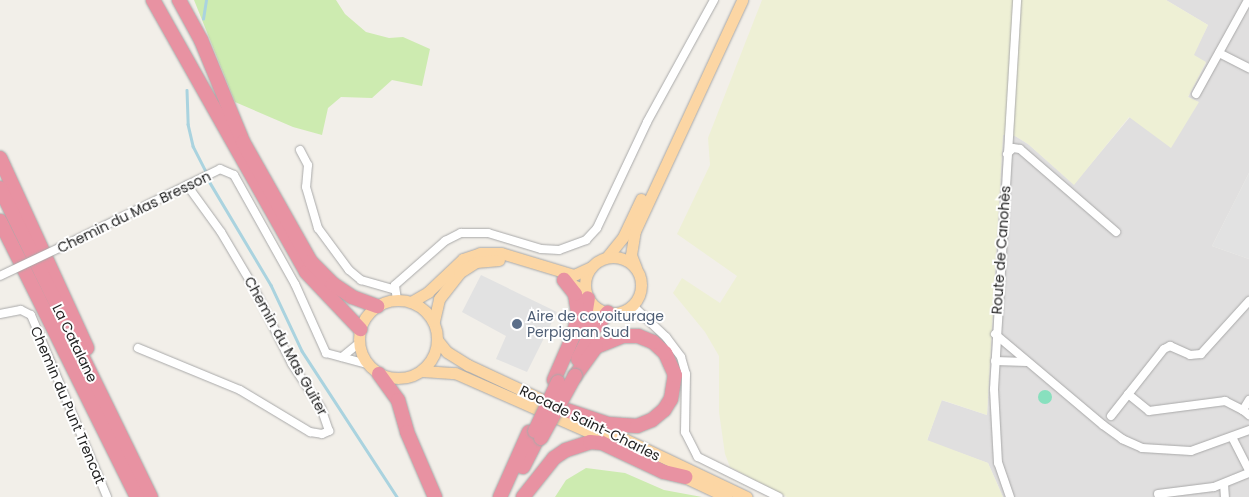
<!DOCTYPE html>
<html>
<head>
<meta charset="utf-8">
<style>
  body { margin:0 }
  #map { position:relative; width:1249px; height:497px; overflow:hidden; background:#f2efe9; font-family:Poppins,sans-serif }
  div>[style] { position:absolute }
  .residential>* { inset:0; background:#e0dfdf }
  .farmland>* { inset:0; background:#eef0d5 }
  .grass>* { inset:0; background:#cdebb0 }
  .pitch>* { inset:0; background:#88e0be }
  .round { border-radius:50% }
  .parking>* { inset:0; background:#e2e2e2 }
  .stream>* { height:2.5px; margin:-1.25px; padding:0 1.25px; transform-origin:1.25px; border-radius:1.25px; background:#aad3df }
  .roads { filter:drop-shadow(0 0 1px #a9a9a9) drop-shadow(0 0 1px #a9a9a9) }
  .street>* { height:8px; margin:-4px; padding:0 4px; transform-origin:4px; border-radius:4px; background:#fff }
  .primary>* { height:11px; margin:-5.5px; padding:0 5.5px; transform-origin:5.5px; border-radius:5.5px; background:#fcd6a4 }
  .primary>.ring { margin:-5.5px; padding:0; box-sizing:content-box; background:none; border:11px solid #fcd6a4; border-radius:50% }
  .highway>* { height:14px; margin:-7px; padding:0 7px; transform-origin:7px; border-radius:7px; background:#e892a2 }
  .bridges { filter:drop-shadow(0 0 1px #a9a9a9) drop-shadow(0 0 1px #a9a9a9) }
  .street-bridge>* { height:8px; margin:-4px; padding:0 4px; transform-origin:4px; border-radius:4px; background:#fff }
  .highway-bridge>* { height:14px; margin:-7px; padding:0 7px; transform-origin:7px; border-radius:7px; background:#e892a2 }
  .dots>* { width:14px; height:14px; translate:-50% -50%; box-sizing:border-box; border:2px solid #fff; border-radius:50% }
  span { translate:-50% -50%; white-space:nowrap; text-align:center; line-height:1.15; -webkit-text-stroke:4px #fff; paint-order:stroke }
  .street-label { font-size:14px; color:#222 }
  .service-label { font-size:14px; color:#4e5e75 }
  .left { translate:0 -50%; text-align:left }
</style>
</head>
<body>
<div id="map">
  <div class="residential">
    <i style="clip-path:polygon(1166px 0,1249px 0,1249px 173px,1212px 246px,1249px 259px,1249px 497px,1003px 497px,988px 463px,927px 441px,941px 400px,987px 415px,1003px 135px,1015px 136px,1028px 144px,1074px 184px,1130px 117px,1198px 102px,1188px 97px,1206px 63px,1193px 55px,1208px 25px)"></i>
  </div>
  <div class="farmland">
    <i style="clip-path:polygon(762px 0,1166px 0,1208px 25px,1194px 55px,1206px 62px,1188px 97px,1199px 102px,1171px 148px,1129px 117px,1074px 185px,1028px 144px,1015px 136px,1003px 135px,987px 415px,942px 400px,927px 440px,988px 463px,1003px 497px,787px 497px,730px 467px,725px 454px,719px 412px,719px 356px,705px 332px,673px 293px,682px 278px,720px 303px,737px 276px,677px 234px,710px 165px,708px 138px)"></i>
  </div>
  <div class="grass">
    <i style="clip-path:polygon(194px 0,336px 0,345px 14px,366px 32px,389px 38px,403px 37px,430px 49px,422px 86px,392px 80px,372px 98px,341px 97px,328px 108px,322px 135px,293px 127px,235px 102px)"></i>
    <i style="clip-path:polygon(586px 468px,625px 473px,664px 490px,702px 497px,555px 497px,566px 480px)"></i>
  </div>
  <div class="pitch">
    <i class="round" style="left:1038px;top:390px;width:14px;height:14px"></i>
  </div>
  <div class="parking">
    <i style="clip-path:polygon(1249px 173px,1249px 259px,1212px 246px)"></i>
    <i style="clip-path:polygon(481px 275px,557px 312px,527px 372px,496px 359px,506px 336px,462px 312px)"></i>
  </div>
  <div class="stream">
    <i style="left:203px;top:19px;width:19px;rotate:-81deg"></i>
    <i style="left:187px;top:90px;width:34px;rotate:88deg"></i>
    <i style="left:188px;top:124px;width:23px;rotate:77deg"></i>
    <i style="left:193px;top:146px;width:27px;rotate:63deg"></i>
    <i style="left:209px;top:181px;width:121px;rotate:59.2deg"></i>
    <i style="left:271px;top:285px;width:73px;rotate:64.8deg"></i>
    <i style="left:302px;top:351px;width:174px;rotate:56.9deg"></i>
  </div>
  <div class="roads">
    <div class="street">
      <i style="left:1219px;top:53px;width:34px;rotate:27deg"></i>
      <i style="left:1196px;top:94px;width:107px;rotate:-61deg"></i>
      <i style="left:300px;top:150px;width:17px;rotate:62deg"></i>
      <i style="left:308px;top:165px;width:22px;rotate:95deg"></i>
      <i style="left:306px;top:187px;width:43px;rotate:73.7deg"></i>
      <i style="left:318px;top:228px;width:52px;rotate:53.6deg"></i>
      <i style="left:349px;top:270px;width:16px;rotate:40deg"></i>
      <i style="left:361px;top:280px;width:35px;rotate:16deg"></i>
      <i style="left:1007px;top:154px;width:8px;rotate:-45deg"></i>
      <i style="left:1013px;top:148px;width:7px;rotate:8deg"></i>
      <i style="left:1020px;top:149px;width:127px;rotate:40.8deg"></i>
      <i style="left:61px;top:247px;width:177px;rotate:-26.1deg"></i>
      <i style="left:220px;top:169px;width:15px;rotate:23deg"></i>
      <i style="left:234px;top:175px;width:125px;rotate:60.8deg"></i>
      <i style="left:295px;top:284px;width:76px;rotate:65.8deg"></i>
      <i style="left:326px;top:353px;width:42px;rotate:15deg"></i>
      <i style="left:397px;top:300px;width:15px;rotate:-98deg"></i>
      <i style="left:395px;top:285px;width:67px;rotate:-41.3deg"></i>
      <i style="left:445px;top:241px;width:18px;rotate:-27deg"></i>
      <i style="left:461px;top:233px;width:27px"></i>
      <i style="left:488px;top:233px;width:55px;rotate:16.8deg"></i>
      <i style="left:541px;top:249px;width:18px;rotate:3deg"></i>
      <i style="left:559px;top:250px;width:29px;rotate:-20deg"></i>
      <i style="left:586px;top:240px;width:16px;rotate:-47deg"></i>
      <i style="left:597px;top:228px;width:117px;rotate:-64.7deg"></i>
      <i style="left:647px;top:122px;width:139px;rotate:-61.2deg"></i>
      <i style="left:632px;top:305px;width:47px;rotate:43.3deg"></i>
      <i style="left:666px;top:337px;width:25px;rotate:53deg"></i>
      <i style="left:681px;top:357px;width:18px;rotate:74deg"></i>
      <i style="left:686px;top:374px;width:58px;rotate:91deg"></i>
      <i style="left:685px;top:432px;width:28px;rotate:63deg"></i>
      <i style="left:698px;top:457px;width:90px;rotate:26.3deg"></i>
      <i style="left:0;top:314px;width:21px;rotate:-11deg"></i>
      <i style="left:21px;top:310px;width:11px;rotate:27deg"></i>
      <i style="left:31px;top:315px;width:197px;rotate:67.3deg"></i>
      <i style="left:995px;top:334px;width:141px;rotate:40.1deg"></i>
      <i style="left:1103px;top:425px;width:24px;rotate:36deg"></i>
      <i style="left:1122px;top:439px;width:22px;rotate:24deg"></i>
      <i style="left:1142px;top:448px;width:49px;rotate:3.5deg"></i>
      <i style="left:1191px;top:451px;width:62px;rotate:-19.9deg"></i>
      <i style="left:138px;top:348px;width:110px;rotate:22.4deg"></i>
      <i style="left:240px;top:390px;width:82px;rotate:31deg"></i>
      <i style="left:310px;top:432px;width:12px;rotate:9deg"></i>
      <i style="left:322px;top:434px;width:8px;rotate:-23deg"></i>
      <i style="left:329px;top:431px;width:24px;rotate:-109deg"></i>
      <i style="left:321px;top:408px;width:53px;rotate:-123.4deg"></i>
      <i style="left:292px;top:364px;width:87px;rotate:-116.6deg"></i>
      <i style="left:253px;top:286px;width:63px;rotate:-120.7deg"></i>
      <i style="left:221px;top:232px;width:58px;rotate:-125.9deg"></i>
      <i style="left:342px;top:357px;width:22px;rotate:-39deg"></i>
      <i style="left:995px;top:361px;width:32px;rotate:2deg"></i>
      <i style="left:1128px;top:394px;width:27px;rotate:39deg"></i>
      <i style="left:1149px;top:411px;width:77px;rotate:-7.5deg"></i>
      <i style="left:1225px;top:401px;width:20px;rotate:27deg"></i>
      <i style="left:1249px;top:400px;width:12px;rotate:121deg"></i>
      <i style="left:1243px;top:410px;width:8px;rotate:40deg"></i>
      <i style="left:1111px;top:416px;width:85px;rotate:-51.7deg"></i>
      <i style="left:1164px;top:349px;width:7px;rotate:-27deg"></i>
      <i style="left:1170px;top:346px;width:22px;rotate:24deg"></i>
      <i style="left:1190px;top:355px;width:11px;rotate:-5deg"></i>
      <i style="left:1201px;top:354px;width:72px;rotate:-47.8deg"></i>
      <i style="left:1232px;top:437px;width:37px;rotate:63deg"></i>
      <i style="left:1224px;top:484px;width:13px;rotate:86deg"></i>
      <i style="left:1158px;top:494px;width:56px;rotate:-7.1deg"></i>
      <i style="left:1214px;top:487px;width:38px;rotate:-22deg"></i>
      <i style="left:1010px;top:497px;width:36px;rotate:-109deg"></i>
      <i style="left:998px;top:463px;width:74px;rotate:-93.1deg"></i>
      <i style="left:994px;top:389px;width:390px;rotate:-86.6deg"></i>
    </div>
    <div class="primary">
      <i style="left:607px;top:257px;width:26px;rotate:-51deg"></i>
      <i style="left:623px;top:237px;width:42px;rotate:-64.7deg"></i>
      <i class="ring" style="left:585px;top:257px;width:45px;height:45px"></i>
      <i style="left:636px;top:268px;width:14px;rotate:-111deg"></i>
      <i style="left:631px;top:255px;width:24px;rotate:-81deg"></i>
      <i style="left:635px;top:231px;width:255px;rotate:-65.1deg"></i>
      <i style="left:566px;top:282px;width:21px;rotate:23deg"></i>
      <i class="ring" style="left:359px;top:300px;width:67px;height:67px"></i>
      <i style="left:411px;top:302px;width:20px;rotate:-30deg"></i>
      <i style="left:428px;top:292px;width:48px;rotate:-43.3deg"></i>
      <i style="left:463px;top:259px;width:18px;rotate:-19deg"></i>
      <i style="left:480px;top:253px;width:21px"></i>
      <i style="left:501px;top:253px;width:76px;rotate:16.8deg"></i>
      <i style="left:574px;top:275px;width:19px;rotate:-25deg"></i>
      <i style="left:434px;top:321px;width:23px;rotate:-77deg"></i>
      <i style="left:439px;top:299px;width:33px;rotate:-52deg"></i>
      <i style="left:459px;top:273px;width:20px;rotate:-33deg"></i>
      <i style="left:476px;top:262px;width:23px;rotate:-5deg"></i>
      <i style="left:438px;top:341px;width:14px;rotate:51deg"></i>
      <i style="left:447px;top:352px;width:25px;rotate:32deg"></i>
      <i style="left:468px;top:365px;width:97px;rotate:25deg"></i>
      <i style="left:423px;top:371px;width:32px;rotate:4deg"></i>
      <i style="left:455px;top:373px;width:168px;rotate:23.8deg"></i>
      <i style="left:593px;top:424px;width:170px;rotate:25.4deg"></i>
      <i style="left:678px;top:474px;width:54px;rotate:25.1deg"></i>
    </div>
    <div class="highway">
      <i style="left:153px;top:0;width:312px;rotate:60.6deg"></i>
      <i style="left:306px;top:272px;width:79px;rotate:46.5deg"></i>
      <i style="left:179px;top:0;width:46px;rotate:61.2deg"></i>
      <i style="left:201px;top:40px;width:110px;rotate:67.6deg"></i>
      <i style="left:243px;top:142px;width:138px;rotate:60.5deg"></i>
      <i style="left:311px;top:262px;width:31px;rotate:45deg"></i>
      <i style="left:333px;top:284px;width:23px;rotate:34deg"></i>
      <i style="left:352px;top:297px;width:27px;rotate:20deg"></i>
      <i style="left:0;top:158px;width:209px;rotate:65.4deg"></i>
      <i style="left:0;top:188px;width:344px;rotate:64deg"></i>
      <i style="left:0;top:221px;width:308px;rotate:63.6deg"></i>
      <i style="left:583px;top:329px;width:31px;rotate:-81deg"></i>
      <i style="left:578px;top:359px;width:33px;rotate:-63deg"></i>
      <i style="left:593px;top:330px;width:23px;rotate:-50deg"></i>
      <i style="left:379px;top:374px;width:32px;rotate:54deg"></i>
      <i style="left:398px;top:400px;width:33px;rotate:74deg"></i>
      <i style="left:407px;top:432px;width:71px;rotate:66.7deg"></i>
      <i style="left:554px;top:380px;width:50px;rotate:-66.5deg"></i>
      <i style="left:574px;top:334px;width:21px;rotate:-79deg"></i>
      <i style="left:578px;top:313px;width:19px;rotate:-99deg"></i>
      <i style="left:575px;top:294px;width:18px;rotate:-128deg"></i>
      <i style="left:566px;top:410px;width:44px;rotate:18.4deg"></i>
      <i style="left:608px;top:424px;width:29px;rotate:4deg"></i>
      <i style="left:637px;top:426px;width:16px;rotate:-22deg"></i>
      <i style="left:652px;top:420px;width:16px;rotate:-40deg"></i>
      <i style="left:664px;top:410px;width:13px;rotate:-58deg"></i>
      <i style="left:671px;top:399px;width:24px;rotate:-81deg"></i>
      <i style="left:675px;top:375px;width:24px;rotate:-114deg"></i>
      <i style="left:665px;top:353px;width:16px;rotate:-137deg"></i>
      <i style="left:653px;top:342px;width:16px;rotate:-158deg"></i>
      <i style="left:638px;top:336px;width:15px;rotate:180deg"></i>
      <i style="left:623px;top:336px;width:29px;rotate:158deg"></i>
      <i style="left:596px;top:347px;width:36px;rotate:126deg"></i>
      <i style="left:523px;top:467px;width:34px;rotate:-63deg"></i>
      <i style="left:500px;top:497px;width:71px;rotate:-66deg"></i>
      <i style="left:523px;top:497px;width:50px;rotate:-51.5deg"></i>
      <i style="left:554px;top:458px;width:14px;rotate:-34deg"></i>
      <i style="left:566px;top:450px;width:25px;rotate:-18deg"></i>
      <i style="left:590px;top:442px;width:12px;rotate:5deg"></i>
      <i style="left:602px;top:443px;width:68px;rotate:25.1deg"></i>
      <i style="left:664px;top:472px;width:22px;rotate:13deg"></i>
    </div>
  </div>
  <div class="bridges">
    <div class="street-bridge">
      <i style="left:0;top:276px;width:68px;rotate:-25.4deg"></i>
    </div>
    <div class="highway-bridge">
      <i style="left:535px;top:431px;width:54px;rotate:-64.9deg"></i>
      <i style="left:541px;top:438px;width:71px;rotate:-61.3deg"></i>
    </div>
  </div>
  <div class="dots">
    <i style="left:517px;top:324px;background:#5c6f8a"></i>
  </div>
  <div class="street-label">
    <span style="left:134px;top:212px;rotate:-26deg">Chemin du Mas Bresson</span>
    <span style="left:1001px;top:250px;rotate:-86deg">Route de Canohès</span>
    <span style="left:75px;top:343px;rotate:64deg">La Catalane</span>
    <span style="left:286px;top:346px;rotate:61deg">Chemin du Mas Guiter</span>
    <span style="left:68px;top:405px;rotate:67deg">Chemin du Punt Trencat</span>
    <span style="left:590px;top:423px;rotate:26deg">Rocade Saint-Charles</span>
  </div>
  <div class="service-label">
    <span class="left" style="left:527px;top:324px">Aire de covoiturage<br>Perpignan Sud</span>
  </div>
</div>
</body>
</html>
